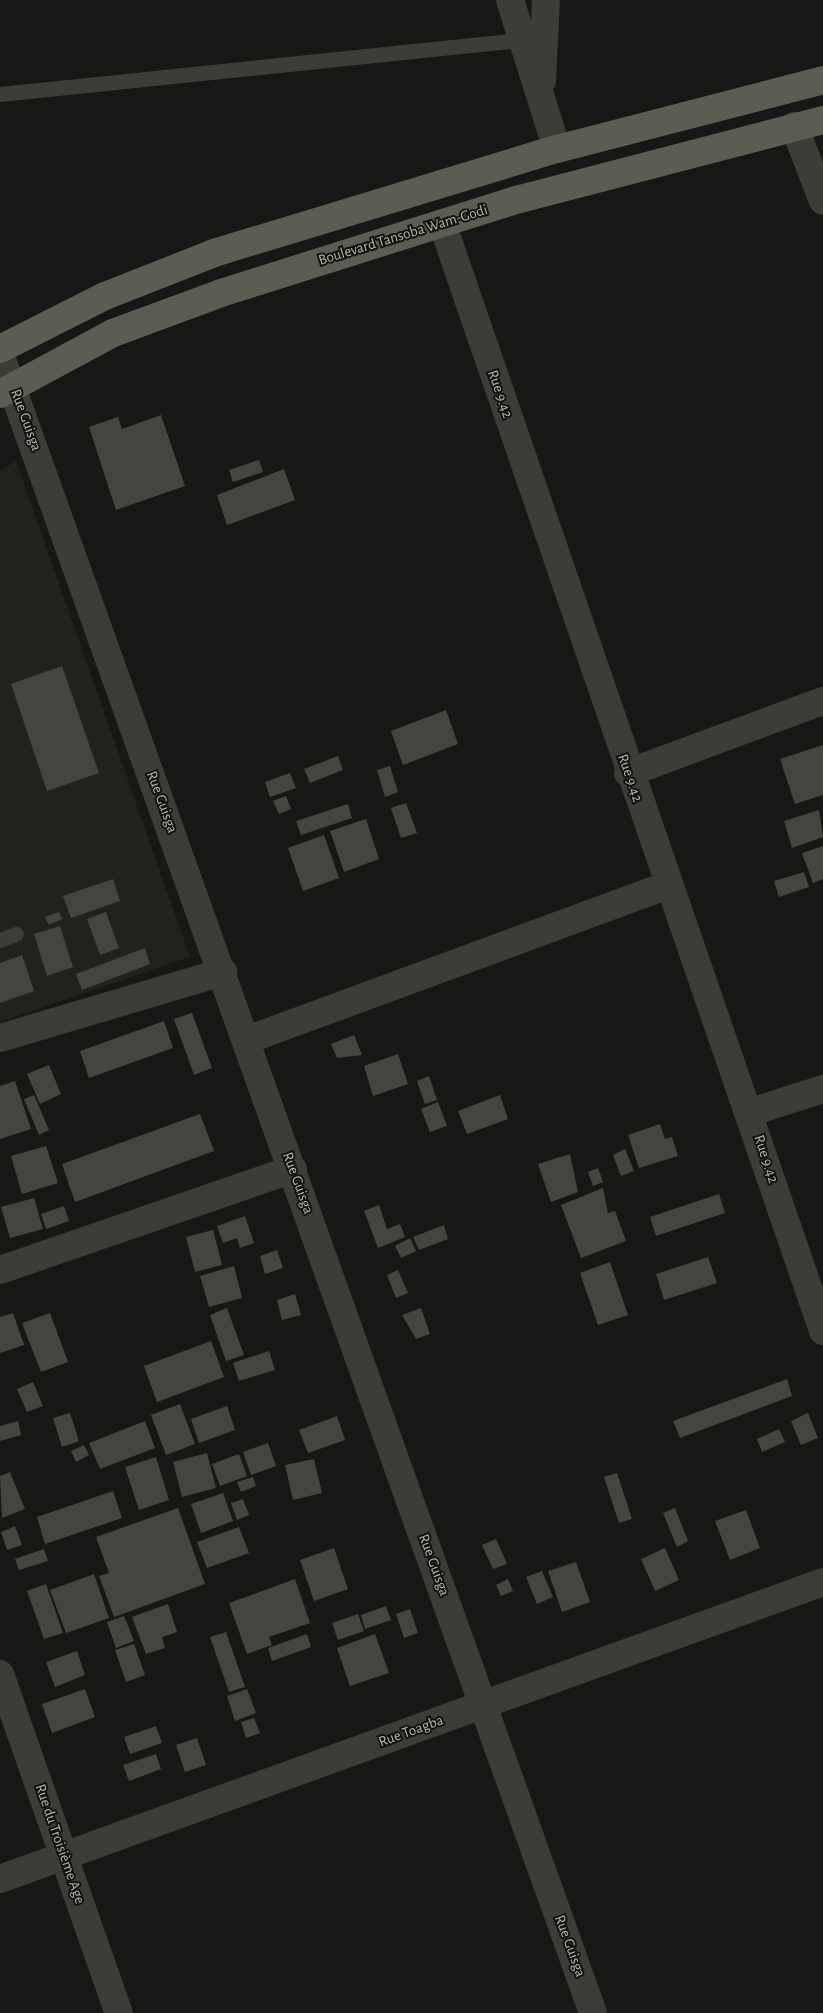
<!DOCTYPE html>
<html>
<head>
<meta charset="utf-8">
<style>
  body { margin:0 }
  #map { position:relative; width:823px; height:2013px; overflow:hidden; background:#171815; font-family:"Alegreya Sans",sans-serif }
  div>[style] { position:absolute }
  .built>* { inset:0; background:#21221e }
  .building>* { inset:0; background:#45453f }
  .service>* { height:15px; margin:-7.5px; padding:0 7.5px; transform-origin:7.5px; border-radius:7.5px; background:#3c3d36 }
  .minor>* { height:28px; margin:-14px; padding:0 14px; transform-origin:14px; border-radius:14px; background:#3c3d36 }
  .primary>* { height:28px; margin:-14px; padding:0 14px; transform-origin:14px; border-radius:14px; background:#5c5c52 }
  span { translate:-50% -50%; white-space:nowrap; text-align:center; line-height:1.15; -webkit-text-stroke:4px #121310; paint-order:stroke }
  .street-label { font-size:15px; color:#b9b8a6 }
</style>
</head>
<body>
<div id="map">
  <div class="built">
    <i style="clip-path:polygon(16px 461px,190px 957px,0 1022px,0 471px)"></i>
  </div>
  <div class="building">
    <i style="clip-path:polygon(161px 415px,185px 486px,116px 510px,89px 427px,118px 417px,122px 429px)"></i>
    <i style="clip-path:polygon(259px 460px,263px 472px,233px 482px,229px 470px)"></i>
    <i style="clip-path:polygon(284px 469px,295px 500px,227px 525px,217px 495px)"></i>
    <i style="clip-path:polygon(62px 666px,99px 773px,47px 791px,11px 684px)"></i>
    <i style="clip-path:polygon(446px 710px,458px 744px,403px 765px,391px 731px)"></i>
    <i style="clip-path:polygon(823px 745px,823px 795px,795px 804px,780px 759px)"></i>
    <i style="clip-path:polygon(338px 756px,343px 770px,310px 783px,304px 769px)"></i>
    <i style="clip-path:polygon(390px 766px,398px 792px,385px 797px,377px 770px)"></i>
    <i style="clip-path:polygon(290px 773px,296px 788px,270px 797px,265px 782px)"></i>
    <i style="clip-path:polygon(286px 796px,291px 809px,279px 814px,273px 801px)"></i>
    <i style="clip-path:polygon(406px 803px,417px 833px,401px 838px,391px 808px)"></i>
    <i style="clip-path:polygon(348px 804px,352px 818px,301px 835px,296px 821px)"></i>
    <i style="clip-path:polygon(819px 810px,823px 837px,792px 848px,784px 821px)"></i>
    <i style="clip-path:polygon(366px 819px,379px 859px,344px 872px,330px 831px)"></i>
    <i style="clip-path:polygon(324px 835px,339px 878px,303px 891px,288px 848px)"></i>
    <i style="clip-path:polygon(823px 846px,823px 879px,813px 883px,802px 853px)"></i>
    <i style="clip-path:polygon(804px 872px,809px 887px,779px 897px,774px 881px)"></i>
    <i style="clip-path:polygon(113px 879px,120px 901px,71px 918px,63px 896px)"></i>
    <i style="clip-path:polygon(59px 912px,62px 919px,49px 925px,45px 917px)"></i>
    <i style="clip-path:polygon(106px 912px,119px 948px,100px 955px,87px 919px)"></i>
    <i style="clip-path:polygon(60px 926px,73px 967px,47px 976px,34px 934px)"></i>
    <i style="clip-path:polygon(145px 948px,150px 964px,82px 990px,76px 974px)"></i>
    <i style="clip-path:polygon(22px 955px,34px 991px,0 1003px,0 963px)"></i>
    <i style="clip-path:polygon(192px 1013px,212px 1068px,194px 1075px,174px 1019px)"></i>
    <i style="clip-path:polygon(164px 1021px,173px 1048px,89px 1078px,80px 1051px)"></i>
    <i style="clip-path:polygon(354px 1035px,362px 1055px,337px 1058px,331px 1044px)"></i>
    <i style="clip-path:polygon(398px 1054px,408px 1084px,373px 1096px,364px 1066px)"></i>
    <i style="clip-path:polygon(49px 1065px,61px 1094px,40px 1104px,27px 1074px)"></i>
    <i style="clip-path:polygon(429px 1076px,437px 1100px,425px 1104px,417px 1081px)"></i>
    <i style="clip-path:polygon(15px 1081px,31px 1129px,0 1139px,0 1086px)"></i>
    <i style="clip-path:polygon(34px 1095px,49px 1130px,39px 1135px,24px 1099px)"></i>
    <i style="clip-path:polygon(500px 1095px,508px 1119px,467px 1134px,458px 1111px)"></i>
    <i style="clip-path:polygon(438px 1102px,447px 1126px,430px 1132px,421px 1109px)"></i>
    <i style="clip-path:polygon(200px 1114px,214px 1151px,75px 1202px,62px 1164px)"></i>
    <i style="clip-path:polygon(660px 1124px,665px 1139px,672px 1137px,678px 1156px,639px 1168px,628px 1135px)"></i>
    <i style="clip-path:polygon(46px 1146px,58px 1183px,22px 1194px,11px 1156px)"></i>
    <i style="clip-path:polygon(625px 1149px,634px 1171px,621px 1176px,613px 1155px)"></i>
    <i style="clip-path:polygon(570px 1154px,578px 1192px,551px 1202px,538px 1164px)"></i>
    <i style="clip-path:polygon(598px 1168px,603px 1182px,593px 1186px,588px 1172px)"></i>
    <i style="clip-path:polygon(603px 1188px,608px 1213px,615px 1211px,626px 1241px,581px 1258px,561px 1205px)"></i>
    <i style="clip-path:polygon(719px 1194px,725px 1213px,656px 1236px,650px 1217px)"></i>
    <i style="clip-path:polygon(34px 1198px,43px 1229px,10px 1238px,1px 1207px)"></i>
    <i style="clip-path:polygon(379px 1205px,387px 1229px,400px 1224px,405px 1237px,378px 1248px,364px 1211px)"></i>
    <i style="clip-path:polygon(64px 1206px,69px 1221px,46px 1229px,41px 1214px)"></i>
    <i style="clip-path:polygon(245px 1216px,254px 1243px,240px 1248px,237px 1238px,223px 1243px,217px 1226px)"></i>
    <i style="clip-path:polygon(444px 1225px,448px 1239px,419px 1250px,413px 1237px)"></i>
    <i style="clip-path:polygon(213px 1230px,222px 1265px,195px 1272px,186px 1237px)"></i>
    <i style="clip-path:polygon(410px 1238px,416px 1251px,401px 1258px,395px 1246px)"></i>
    <i style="clip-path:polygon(277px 1250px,283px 1268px,265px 1274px,260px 1256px)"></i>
    <i style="clip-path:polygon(708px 1257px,717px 1283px,664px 1300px,656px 1274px)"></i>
    <i style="clip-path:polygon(610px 1262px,628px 1315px,598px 1325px,580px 1273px)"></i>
    <i style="clip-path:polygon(234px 1266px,242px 1298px,209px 1307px,200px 1276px)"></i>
    <i style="clip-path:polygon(398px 1270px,408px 1293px,396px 1298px,387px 1275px)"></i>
    <i style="clip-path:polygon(295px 1294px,301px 1315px,282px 1320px,277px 1300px)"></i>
    <i style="clip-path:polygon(227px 1308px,244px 1355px,226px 1361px,210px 1315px)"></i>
    <i style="clip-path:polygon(421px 1308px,430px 1334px,416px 1339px,402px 1315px)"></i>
    <i style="clip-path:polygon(13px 1313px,24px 1345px,0 1353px,0 1317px)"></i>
    <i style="clip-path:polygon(50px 1313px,68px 1362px,41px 1372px,22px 1323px)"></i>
    <i style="clip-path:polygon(211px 1341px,224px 1377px,157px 1402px,144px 1366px)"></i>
    <i style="clip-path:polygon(269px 1351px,275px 1370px,239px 1381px,233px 1363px)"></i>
    <i style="clip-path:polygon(787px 1379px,792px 1396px,680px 1438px,673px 1421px)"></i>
    <i style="clip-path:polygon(33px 1382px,43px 1406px,27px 1412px,17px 1389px)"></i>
    <i style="clip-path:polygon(180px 1404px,195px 1444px,166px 1455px,151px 1415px)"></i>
    <i style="clip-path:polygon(227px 1406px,235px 1430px,199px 1443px,191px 1419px)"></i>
    <i style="clip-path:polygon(70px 1413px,79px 1441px,62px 1447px,53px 1418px)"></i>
    <i style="clip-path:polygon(808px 1413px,818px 1438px,801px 1445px,791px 1421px)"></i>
    <i style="clip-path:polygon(337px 1416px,345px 1440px,308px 1453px,299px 1430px)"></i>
    <i style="clip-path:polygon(18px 1421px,21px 1435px,0 1441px,0 1426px)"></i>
    <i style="clip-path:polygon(145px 1421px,155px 1448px,100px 1469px,89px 1443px)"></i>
    <i style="clip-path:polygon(779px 1429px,785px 1442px,762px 1452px,757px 1439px)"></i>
    <i style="clip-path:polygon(268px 1443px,276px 1466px,251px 1475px,243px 1452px)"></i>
    <i style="clip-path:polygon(84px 1445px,89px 1455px,76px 1462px,71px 1451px)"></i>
    <i style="clip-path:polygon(207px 1453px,216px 1488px,182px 1497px,173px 1462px)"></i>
    <i style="clip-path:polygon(239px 1454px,247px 1476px,220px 1486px,212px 1464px)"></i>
    <i style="clip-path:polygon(156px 1457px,169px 1500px,139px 1510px,125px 1467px)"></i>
    <i style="clip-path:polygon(314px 1459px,322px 1493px,293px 1500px,285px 1465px)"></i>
    <i style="clip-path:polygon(10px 1472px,25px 1509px,2px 1518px,0 1476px)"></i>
    <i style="clip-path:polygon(617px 1473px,632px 1519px,619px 1523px,604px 1477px)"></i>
    <i style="clip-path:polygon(253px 1477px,256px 1486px,241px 1492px,237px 1482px)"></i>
    <i style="clip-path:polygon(113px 1491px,122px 1518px,45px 1544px,37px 1517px)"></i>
    <i style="clip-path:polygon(223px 1493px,233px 1521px,201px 1533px,191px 1504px)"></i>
    <i style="clip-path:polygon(243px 1499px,249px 1515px,237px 1520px,231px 1503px)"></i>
    <i style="clip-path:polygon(178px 1508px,205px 1584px,114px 1617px,99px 1576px,109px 1573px,96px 1537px)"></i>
    <i style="clip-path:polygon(675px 1508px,688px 1541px,677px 1547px,663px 1513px)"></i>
    <i style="clip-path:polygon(746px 1510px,760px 1548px,730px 1560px,715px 1521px)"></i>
    <i style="clip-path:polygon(15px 1526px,22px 1545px,7px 1550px,1px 1532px)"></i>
    <i style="clip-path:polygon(239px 1527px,249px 1553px,207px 1568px,197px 1542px)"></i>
    <i style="clip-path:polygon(496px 1539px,507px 1564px,493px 1569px,482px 1545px)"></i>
    <i style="clip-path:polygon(334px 1548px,348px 1589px,314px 1601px,300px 1560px)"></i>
    <i style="clip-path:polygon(665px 1548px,679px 1580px,655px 1591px,641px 1559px)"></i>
    <i style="clip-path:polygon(44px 1549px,48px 1561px,19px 1570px,15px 1559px)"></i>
    <i style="clip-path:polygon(576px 1562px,590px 1602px,562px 1612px,548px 1571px)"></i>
    <i style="clip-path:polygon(542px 1571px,553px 1597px,537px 1604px,526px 1577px)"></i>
    <i style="clip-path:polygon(94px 1574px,109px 1618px,66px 1633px,50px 1590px)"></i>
    <i style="clip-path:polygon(295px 1579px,310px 1623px,269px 1637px,272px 1645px,247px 1654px,229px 1603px)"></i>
    <i style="clip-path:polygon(508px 1579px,513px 1591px,501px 1596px,496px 1585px)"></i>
    <i style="clip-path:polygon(46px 1584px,63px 1633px,44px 1639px,27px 1591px)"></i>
    <i style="clip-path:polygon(168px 1604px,177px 1632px,162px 1637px,165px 1648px,146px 1654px,132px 1617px)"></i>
    <i style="clip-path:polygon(386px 1606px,391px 1620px,365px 1629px,361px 1615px)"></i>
    <i style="clip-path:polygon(410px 1609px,418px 1633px,404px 1638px,396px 1614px)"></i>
    <i style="clip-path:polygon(358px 1614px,364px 1631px,338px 1640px,332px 1623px)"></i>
    <i style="clip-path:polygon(124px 1616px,134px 1641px,116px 1648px,107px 1622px)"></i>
    <i style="clip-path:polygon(226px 1632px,245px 1687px,229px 1692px,210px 1637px)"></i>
    <i style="clip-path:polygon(307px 1634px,311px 1647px,272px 1661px,268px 1648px)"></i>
    <i style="clip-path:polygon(375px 1634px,389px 1673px,350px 1686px,337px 1648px)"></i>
    <i style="clip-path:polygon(134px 1644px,145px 1675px,126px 1682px,115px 1650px)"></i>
    <i style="clip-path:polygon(77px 1651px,85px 1675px,55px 1687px,46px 1662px)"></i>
    <i style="clip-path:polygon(85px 1689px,95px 1717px,52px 1733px,42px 1704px)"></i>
    <i style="clip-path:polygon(247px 1689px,256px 1713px,235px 1721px,227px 1696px)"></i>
    <i style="clip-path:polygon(254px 1718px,260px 1733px,246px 1738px,241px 1722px)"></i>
    <i style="clip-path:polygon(156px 1726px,162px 1743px,130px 1754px,124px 1737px)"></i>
    <i style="clip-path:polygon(197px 1738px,206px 1765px,185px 1772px,176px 1745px)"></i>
    <i style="clip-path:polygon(156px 1754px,161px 1769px,129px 1781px,123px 1765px)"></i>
  </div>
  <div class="service">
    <i style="left:0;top:94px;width:532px;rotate:-5.94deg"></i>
    <i style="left:0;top:940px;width:17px;rotate:-21deg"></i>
  </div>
  <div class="minor">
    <i style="left:510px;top:0;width:156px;rotate:72.5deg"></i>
    <i style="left:542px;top:81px;width:81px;rotate:-87.2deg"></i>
    <i style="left:794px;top:126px;width:80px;rotate:68.9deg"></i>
    <i style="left:442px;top:223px;width:1172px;rotate:71.02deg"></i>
    <i style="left:0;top:354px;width:1762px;rotate:70.33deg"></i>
    <i style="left:628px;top:773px;width:208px;rotate:-20.3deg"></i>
    <i style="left:0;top:1038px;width:233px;rotate:-16.5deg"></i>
    <i style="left:247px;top:1040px;width:449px;rotate:-20.2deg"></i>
    <i style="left:751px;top:1112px;width:76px;rotate:-17.7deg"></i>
    <i style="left:0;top:1270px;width:310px;rotate:-19deg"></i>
    <i style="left:0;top:1674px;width:359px;rotate:70.7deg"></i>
    <i style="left:0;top:1879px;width:875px;rotate:-19.84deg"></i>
  </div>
  <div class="primary">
    <i style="left:0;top:349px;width:118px;rotate:-26.8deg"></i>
    <i style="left:105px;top:296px;width:117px;rotate:-21.5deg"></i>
    <i style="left:214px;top:253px;width:358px;rotate:-16.9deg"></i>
    <i style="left:557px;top:149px;width:275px;rotate:-14.5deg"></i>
    <i style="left:0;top:394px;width:128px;rotate:-28.4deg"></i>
    <i style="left:113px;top:333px;width:115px;rotate:-20.3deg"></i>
    <i style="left:221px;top:293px;width:313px;rotate:-17.5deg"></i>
    <i style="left:520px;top:199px;width:313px;rotate:-14.6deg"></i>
  </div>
  <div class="street-label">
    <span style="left:403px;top:235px;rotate:-17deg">Boulevard Tansoba Wam-Godi</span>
    <span style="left:500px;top:394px;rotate:71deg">Rue 9.42</span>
    <span style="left:26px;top:420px;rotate:70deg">Rue Guisga</span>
    <span style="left:630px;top:778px;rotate:71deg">Rue 9.42</span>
    <span style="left:162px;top:802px;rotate:70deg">Rue Guisga</span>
    <span style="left:766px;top:1159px;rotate:72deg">Rue 9.42</span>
    <span style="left:298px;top:1183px;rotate:70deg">Rue Guisga</span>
    <span style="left:434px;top:1565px;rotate:70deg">Rue Guisga</span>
    <span style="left:411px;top:1731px;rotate:-20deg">Rue Toagba</span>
    <span style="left:60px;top:1844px;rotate:71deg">Rue du Troisième Age</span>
    <span style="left:570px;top:1946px;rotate:70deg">Rue Guisga</span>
  </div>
</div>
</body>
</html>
